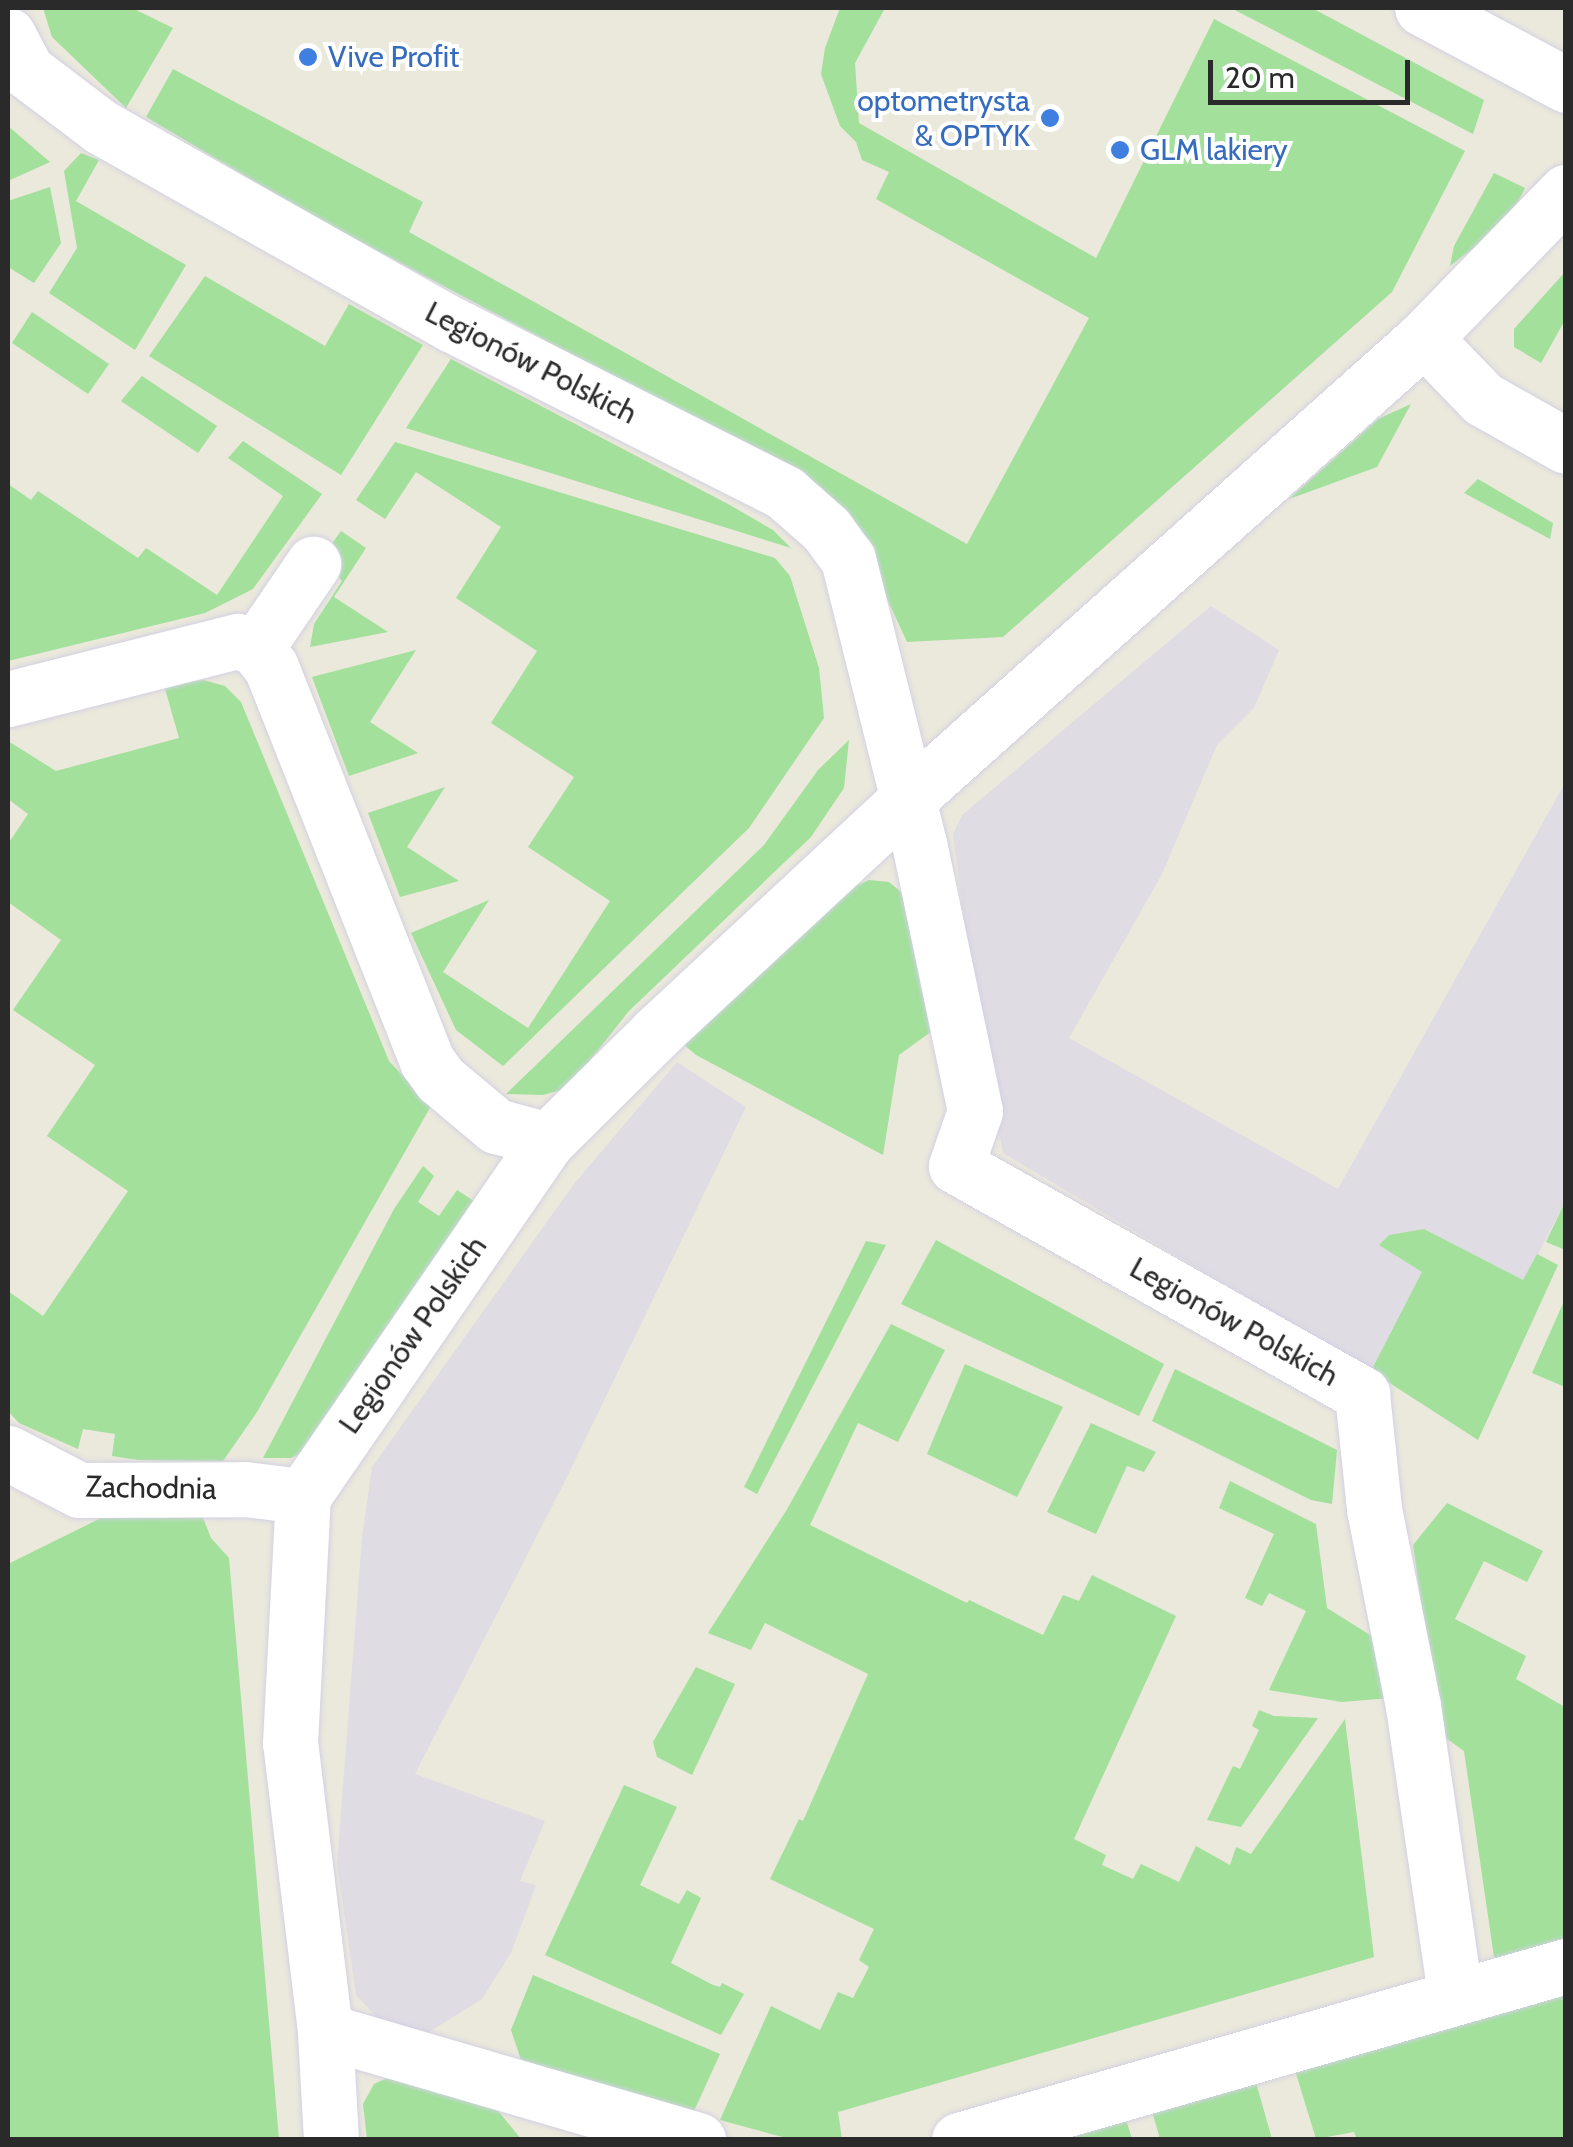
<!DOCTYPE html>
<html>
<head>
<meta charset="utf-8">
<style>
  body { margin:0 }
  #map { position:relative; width:1573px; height:2147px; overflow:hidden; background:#ebe8dc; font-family:Cabin,sans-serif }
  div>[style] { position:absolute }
  .industrial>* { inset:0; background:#e0dce4 }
  .green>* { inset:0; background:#a2e09b }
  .roads { filter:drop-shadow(0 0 2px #d2d1e2) drop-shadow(0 0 2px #d2d1e2) }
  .street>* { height:55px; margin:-27.5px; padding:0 27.5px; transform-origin:27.5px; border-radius:27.5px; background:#fff }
  .secondary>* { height:55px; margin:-27.5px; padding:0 27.5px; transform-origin:27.5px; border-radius:27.5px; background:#fff }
  .dots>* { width:28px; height:28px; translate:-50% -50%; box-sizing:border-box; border:5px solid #fff; border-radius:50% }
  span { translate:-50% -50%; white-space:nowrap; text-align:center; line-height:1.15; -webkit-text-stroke:8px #fff; paint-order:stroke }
  .shop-label { font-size:30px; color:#366cbe }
  .left { translate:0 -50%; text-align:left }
  .right { translate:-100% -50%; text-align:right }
  .street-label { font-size:30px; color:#2a2a2a }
  .frame { position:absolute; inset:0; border:10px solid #2a2a2a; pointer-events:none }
  .scale { position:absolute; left:1208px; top:60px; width:202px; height:45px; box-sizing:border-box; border:5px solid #2a2a2a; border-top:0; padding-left:12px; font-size:30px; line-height:35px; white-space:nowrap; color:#2a2a2a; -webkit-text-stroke:8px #fff; paint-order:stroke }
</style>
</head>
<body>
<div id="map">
  <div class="industrial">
    <i style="clip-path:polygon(1211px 606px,1279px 650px,1254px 708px,1217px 745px,1162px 874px,1069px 1038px,1338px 1189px,1565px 783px,1565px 1202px,1524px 1281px,1424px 1229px,1389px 1235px,1380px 1245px,1423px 1272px,1371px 1371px,1003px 1153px,977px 1018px,953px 834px,962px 815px)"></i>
    <i style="clip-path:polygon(677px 1062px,746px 1107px,566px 1479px,415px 1774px,545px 1821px,520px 1881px,536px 1885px,511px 1953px,482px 1999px,429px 2032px,380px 2021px,356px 1995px,337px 1864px,362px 1538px,372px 1467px,574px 1184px)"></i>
  </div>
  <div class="green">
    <i style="clip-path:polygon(43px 8px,132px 8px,173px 28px,126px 108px,52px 37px)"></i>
    <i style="clip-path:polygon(840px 8px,885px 8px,855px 63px,859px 123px,1096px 258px,1214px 19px,1465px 151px,1392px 292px,1003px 637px,907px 642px,848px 514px,821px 487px,314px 217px,146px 117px,173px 69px,423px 202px,409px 232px,967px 544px,1089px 318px,876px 199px,889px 172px,862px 160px,856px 142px,840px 126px,821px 74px,825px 48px)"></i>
    <i style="clip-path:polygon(1231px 8px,1312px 8px,1484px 100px,1473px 134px)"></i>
    <i style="clip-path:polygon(8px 126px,50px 162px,8px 181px)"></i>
    <i style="clip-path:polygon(81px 153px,99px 160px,76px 201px,186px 265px,135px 350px,49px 293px,77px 248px,64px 171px)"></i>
    <i style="clip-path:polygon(1494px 173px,1525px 188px,1519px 200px,1501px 227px,1450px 266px,1454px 246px)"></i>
    <i style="clip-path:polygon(50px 187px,61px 243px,34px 283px,8px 267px,8px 201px)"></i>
    <i style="clip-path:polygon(1565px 272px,1565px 320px,1541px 363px,1514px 347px,1514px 329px)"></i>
    <i style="clip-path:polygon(205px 276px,325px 346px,349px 304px,423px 345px,341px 475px,149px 356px)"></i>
    <i style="clip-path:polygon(32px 312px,109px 364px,88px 394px,12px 343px)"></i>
    <i style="clip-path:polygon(451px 359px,728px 504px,773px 530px,791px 548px,406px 428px)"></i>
    <i style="clip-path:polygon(142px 376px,217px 426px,198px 453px,121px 401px)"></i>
    <i style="clip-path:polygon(1411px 404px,1377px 467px,1289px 499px,1378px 419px)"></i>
    <i style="clip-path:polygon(243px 441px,322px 494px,253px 589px,205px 613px,8px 661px,8px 484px,31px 500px,38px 491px,138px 558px,146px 548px,217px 595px,283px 496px,228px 458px)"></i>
    <i style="clip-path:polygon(395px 442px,775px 558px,790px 576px,819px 668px,824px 718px,749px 828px,503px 1066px,456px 1030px,411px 933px,489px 900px,443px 972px,528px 1028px,610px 901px,528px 847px,574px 777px,491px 723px,537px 651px,456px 598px,501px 527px,416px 472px,385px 519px,356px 500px)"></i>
    <i style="clip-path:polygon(1478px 479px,1553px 523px,1550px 539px,1464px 493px)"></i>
    <i style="clip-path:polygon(341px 531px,366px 548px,334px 597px,388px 632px,310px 647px,314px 624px,342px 581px,327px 564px,328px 549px)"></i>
    <i style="clip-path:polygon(416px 650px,370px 722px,418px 753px,349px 776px,312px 677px)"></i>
    <i style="clip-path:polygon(203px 680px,225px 686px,241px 702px,389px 1061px,431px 1106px,257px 1412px,223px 1461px,138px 1460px,112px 1456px,115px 1434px,83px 1429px,78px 1449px,19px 1423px,8px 1411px,8px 1291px,43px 1316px,128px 1191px,47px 1136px,95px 1065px,13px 1010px,61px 940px,8px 902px,8px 844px,28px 814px,8px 799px,8px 741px,56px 771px,179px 738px,164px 685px)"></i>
    <i style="clip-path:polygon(849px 740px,844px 788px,811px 837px,629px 1011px,568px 1088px,543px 1095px,506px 1094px,764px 845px,818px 770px)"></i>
    <i style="clip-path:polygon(445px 787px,407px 847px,459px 881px,400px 897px,368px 813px)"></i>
    <i style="clip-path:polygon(869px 880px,889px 882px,907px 897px,939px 1026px,899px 1055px,883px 1155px,696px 1055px,681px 1042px,845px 891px)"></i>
    <i style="clip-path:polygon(423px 1166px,434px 1176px,418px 1202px,439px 1216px,457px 1190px,477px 1203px,312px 1447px,291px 1458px,263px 1458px,394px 1209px)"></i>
    <i style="clip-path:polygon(1565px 1202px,1565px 1244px,1563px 1249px,1546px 1242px)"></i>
    <i style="clip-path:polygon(1424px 1229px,1523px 1280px,1537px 1254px,1558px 1265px,1478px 1440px,1371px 1371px,1422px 1272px,1379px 1245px,1389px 1235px)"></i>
    <i style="clip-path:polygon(936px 1240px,1164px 1364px,1139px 1416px,901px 1304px)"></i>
    <i style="clip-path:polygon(866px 1241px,886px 1245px,757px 1494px,744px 1487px)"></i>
    <i style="clip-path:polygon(1565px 1299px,1565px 1387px,1532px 1373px)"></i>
    <i style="clip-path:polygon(891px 1324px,945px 1350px,898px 1442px,858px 1423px,810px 1525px,967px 1603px,969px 1600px,1043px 1635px,1063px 1595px,1079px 1601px,1092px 1575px,1176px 1616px,1074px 1839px,1106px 1855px,1102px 1865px,1133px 1879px,1141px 1864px,1179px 1882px,1196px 1846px,1230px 1865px,1236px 1847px,1251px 1854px,1345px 1719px,1374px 1957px,838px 2112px,842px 2139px,790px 2139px,720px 2120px,771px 2006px,820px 2030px,838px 1992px,853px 1998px,869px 1967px,859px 1960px,874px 1929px,770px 1879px,799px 1819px,803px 1821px,868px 1674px,765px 1623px,751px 1650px,708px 1633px,786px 1511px)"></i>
    <i style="clip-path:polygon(965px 1364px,1063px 1407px,1017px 1497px,927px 1454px)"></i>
    <i style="clip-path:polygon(1175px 1369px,1337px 1450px,1332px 1504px,1311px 1500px,1152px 1421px)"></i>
    <i style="clip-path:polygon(1091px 1423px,1156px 1452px,1144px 1472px,1127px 1466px,1096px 1534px,1047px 1512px)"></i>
    <i style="clip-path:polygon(1230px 1481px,1316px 1524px,1327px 1608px,1378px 1640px,1390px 1698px,1342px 1702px,1269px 1690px,1306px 1611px,1269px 1593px,1262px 1606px,1245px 1598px,1274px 1534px,1219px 1508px)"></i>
    <i style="clip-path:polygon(1447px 1503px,1543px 1551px,1527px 1582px,1484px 1561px,1455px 1619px,1526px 1656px,1516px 1679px,1565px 1707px,1565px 1944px,1495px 1964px,1464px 1751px,1439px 1733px,1413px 1545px)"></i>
    <i style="clip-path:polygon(201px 1513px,211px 1538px,229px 1558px,279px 2139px,8px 2139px,8px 1564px,109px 1514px)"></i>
    <i style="clip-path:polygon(696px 1667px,735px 1684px,692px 1775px,657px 1757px,653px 1742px)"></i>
    <i style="clip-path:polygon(1259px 1710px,1274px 1716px,1318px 1718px,1241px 1827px,1207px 1820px,1233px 1766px,1240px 1769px,1259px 1730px,1252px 1726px)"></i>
    <i style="clip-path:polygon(624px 1785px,677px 1807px,640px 1885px,679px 1904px,687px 1890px,701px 1898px,671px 1963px,713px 1985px,720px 1987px,722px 1983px,744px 1994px,721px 2035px,545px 1955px)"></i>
    <i style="clip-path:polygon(533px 1975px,720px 2054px,694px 2111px,521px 2060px,511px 2030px)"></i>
    <i style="clip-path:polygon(1565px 1991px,1565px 2139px,1357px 2140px,1354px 2132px,1316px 2139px,1294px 2067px)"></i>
    <i style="clip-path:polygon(398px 2073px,490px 2101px,521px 2139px,367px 2139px,363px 2104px,374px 2084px)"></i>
    <i style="clip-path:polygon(1255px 2079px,1272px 2139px,1160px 2139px,1152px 2111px)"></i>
    <i style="clip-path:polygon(1126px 2119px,1132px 2139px,1072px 2139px,1070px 2134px)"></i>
  </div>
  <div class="roads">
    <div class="street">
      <i style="left:8px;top:35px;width:41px;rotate:62.2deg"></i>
      <i style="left:27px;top:71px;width:93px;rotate:37.1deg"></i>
      <i style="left:101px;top:127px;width:402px;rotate:29.4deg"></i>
      <i style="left:451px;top:324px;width:374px;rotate:26.8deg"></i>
      <i style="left:785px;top:493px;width:55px;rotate:41.3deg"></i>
      <i style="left:826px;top:529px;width:37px;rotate:54deg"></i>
      <i style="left:848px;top:559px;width:293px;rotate:76deg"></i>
      <i style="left:919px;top:843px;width:274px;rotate:78.2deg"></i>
      <i style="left:975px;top:1111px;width:58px;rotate:109.1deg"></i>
      <i style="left:956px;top:1166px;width:466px;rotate:29.3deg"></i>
      <i style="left:1362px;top:1394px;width:116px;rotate:84deg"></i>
      <i style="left:1374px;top:1509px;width:201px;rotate:78.8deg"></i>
      <i style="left:1413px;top:1706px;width:291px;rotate:81.7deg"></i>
      <i style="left:1424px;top:338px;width:85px;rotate:46deg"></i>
      <i style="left:1483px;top:399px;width:95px;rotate:29.5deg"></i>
      <i style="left:256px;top:648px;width:102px;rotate:-55.8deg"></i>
      <i style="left:8px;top:699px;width:237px;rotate:-14.2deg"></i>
      <i style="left:238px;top:641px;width:19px;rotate:21deg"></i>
      <i style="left:256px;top:648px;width:24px;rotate:52deg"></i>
      <i style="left:271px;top:667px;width:424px;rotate:68.4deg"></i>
      <i style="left:427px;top:1061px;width:22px;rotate:54deg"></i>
      <i style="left:440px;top:1079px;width:73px;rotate:40deg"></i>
      <i style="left:496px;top:1126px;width:54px;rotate:15.1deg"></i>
      <i style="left:8px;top:1453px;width:80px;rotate:27.5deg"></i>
      <i style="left:79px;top:1490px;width:166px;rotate:-0.3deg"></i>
      <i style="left:245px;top:1489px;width:58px;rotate:6.9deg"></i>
      <i style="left:325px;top:2031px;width:389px;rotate:16.3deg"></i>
      <i style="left:331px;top:2140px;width:109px;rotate:-93.2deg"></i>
      <i style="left:325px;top:2031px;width:290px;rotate:-96.9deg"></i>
      <i style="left:290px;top:1743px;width:247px;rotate:-87deg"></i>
      <i style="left:303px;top:1496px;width:432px;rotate:-55.5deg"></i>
      <i style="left:548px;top:1140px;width:152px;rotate:-44.7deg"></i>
      <i style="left:656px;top:1033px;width:344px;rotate:-42.9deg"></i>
      <i style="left:908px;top:799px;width:692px;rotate:-41.78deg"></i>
      <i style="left:1424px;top:338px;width:204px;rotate:-45.8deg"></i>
      <i style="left:959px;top:2140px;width:631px;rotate:-16deg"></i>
    </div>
    <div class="secondary">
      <i style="left:1422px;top:8px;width:163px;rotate:28.1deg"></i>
    </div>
  </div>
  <div class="dots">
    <i style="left:308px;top:57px;background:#3f7fe0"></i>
    <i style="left:1050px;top:118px;background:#3f7fe0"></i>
    <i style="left:1120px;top:150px;background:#3f7fe0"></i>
  </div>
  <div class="shop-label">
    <span class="left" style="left:328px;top:57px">Vive Profit</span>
    <span class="right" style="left:1030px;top:118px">optometrysta<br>&amp; OPTYK</span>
    <span class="left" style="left:1140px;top:150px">GLM lakiery</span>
  </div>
  <div class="street-label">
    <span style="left:531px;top:363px;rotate:27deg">Legionów Polskich</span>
    <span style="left:1234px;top:1322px;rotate:29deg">Legionów Polskich</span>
    <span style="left:413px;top:1335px;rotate:-55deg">Legionów Polskich</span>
    <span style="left:151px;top:1488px;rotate:1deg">Zachodnia</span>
  </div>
  <div class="frame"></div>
  <div class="scale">20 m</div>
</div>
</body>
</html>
